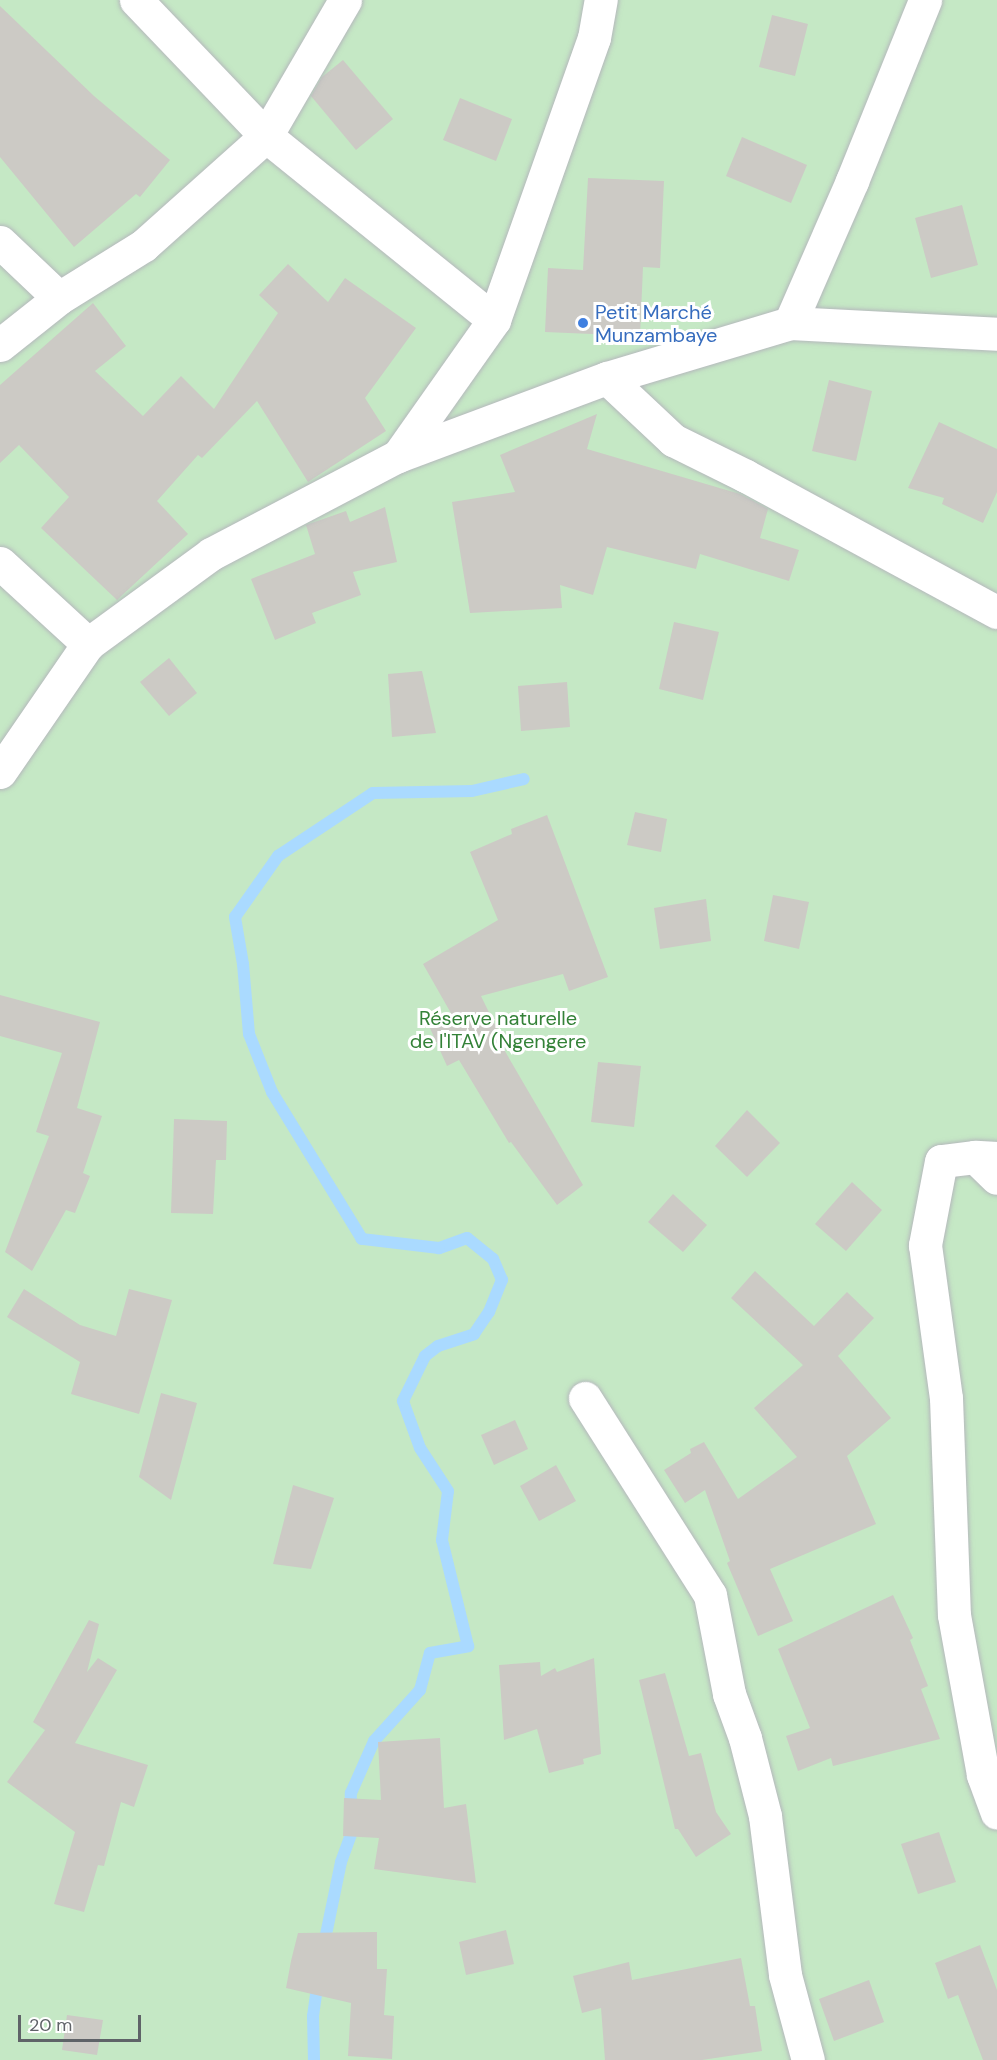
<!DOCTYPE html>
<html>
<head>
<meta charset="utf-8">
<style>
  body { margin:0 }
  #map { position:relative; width:997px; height:2060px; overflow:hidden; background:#f1efe8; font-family:"DM Sans",sans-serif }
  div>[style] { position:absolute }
  .green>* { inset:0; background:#c5e8c5 }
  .stream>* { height:12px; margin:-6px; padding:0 6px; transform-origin:6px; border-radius:6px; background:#aadaff }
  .building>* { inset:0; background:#cccac5 }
  .roads { filter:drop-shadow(0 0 2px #b5b8bc) drop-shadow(0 0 2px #b5b8bc) }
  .minor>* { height:33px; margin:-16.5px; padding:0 16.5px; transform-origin:16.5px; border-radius:16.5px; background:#fff }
  .dots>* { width:16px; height:16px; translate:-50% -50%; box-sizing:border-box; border:3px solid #fff; border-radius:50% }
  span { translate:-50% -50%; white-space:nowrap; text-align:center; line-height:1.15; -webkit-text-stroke:6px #fff; paint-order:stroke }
  .shop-label { font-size:20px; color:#366cbe }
  .left { translate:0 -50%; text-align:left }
  .park-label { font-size:20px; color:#348238 }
  .scale { position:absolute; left:18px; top:2015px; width:123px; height:27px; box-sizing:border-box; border:3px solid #5f6368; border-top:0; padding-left:8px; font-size:18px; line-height:21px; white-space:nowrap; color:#5f6368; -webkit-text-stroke:4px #fff; paint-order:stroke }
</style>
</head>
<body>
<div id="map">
  <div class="green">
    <i style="clip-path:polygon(0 0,997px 0,997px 2060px,0 2060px)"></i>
  </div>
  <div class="stream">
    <i style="left:323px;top:1949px;width:89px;rotate:-78.3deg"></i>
    <i style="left:341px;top:1862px;width:33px;rotate:-70deg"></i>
    <i style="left:352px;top:1831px;width:38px;rotate:-92deg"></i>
    <i style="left:351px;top:1793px;width:57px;rotate:-66.1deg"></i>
    <i style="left:374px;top:1741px;width:69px;rotate:-48deg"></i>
    <i style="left:420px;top:1690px;width:38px;rotate:-75deg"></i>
    <i style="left:430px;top:1653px;width:39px;rotate:-10deg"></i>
    <i style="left:468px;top:1646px;width:109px;rotate:-103.8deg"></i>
    <i style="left:442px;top:1540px;width:49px;rotate:-83deg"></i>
    <i style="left:448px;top:1491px;width:51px;rotate:-123.1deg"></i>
    <i style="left:420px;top:1448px;width:50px;rotate:-109.9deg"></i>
    <i style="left:403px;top:1401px;width:50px;rotate:-63.9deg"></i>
    <i style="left:425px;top:1356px;width:16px;rotate:-38deg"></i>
    <i style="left:438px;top:1346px;width:38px;rotate:-18deg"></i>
    <i style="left:474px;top:1334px;width:27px;rotate:-56deg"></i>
    <i style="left:489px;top:1312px;width:35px;rotate:-68deg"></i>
    <i style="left:502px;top:1280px;width:23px;rotate:-113deg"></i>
    <i style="left:493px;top:1259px;width:33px;rotate:-141deg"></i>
    <i style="left:467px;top:1238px;width:30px;rotate:160deg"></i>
    <i style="left:439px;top:1248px;width:78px;rotate:-173.3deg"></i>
    <i style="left:362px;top:1239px;width:172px;rotate:-121.5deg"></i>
    <i style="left:272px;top:1092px;width:62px;rotate:-111.6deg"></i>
    <i style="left:249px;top:1034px;width:70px;rotate:-94.9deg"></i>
    <i style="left:243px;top:964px;width:48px;rotate:-99.7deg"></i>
    <i style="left:235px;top:917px;width:75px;rotate:-54.8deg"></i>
    <i style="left:278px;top:856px;width:114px;rotate:-33.6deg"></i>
    <i style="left:373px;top:793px;width:99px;rotate:-1.2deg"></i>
    <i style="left:472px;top:791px;width:53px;rotate:-13deg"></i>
    <i style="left:314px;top:2060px;width:44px;rotate:-91.3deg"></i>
    <i style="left:313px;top:2016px;width:35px;rotate:-82deg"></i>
  </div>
  <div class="building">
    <i style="clip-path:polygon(0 6px,94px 96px,170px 160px,140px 197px,136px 194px,74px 247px,0 157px)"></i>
    <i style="clip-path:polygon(772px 15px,808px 24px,795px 76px,759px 67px)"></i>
    <i style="clip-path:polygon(343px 60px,393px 119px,356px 150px,311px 96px,322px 77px)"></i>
    <i style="clip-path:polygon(460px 98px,512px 119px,496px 161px,443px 140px)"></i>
    <i style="clip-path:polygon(742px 137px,807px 165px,791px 203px,726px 176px)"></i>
    <i style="clip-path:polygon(588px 178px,664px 181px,660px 268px,643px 267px,640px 336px,545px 332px,548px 268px,583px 270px)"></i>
    <i style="clip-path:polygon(962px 205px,978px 265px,931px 278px,915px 218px)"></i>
    <i style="clip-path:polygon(288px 264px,328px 302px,345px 278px,416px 328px,365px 398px,386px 431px,308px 482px,257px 401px,202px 458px,198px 455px,157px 501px,188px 534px,117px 600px,41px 528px,69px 497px,19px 445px,0 463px,0 385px,93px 303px,126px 346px,95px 371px,143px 416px,181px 376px,214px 409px,278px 313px,259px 295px)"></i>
    <i style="clip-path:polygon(829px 380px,872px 391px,856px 461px,812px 451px)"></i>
    <i style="clip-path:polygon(597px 414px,587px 449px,740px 494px,768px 509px,760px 538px,799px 550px,789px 581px,700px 554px,696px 569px,607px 547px,593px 595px,560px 585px,562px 608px,470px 613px,452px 502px,515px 492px,500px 455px)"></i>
    <i style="clip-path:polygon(939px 422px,997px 449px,997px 492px,983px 523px,942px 504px,944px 498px,908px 488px)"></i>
    <i style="clip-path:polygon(385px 507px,397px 562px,353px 572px,361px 595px,312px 613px,316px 623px,275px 640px,251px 579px,315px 554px,306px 525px,346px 511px,350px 522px)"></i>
    <i style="clip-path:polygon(674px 622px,719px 632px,703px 700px,659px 689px)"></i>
    <i style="clip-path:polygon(169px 658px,197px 693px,169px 716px,140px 682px)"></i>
    <i style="clip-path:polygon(422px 671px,436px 733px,392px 737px,388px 674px)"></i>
    <i style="clip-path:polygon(567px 682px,570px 727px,521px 731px,518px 686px)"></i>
    <i style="clip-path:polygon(635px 812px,667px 819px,661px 852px,627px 845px)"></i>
    <i style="clip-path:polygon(547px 815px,608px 977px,569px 991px,563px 974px,481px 996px,502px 1039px,499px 1041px,583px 1185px,557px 1205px,511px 1142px,509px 1143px,459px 1060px,447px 1066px,429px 1026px,452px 1015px,423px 964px,498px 920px,470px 852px,512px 834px,511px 829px)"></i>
    <i style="clip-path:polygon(773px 895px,809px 902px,799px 949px,764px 941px)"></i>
    <i style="clip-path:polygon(706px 899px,711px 941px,660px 949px,654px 908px)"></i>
    <i style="clip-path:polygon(0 995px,100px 1022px,77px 1108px,102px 1116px,83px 1173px,90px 1176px,75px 1213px,66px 1210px,32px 1271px,5px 1252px,49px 1136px,36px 1132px,62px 1053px,0 1036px)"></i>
    <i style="clip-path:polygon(598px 1062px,641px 1066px,634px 1127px,591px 1122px)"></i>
    <i style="clip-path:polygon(747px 1110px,780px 1143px,747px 1177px,715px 1146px)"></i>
    <i style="clip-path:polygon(174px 1119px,227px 1121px,226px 1160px,216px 1160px,213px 1214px,171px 1213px)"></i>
    <i style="clip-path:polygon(852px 1182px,882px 1210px,846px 1251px,815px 1224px)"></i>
    <i style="clip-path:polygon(673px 1194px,707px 1225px,683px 1252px,648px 1222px)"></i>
    <i style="clip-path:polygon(755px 1271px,814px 1326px,847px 1292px,874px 1318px,838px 1356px,891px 1418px,847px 1456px,876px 1524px,770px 1569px,793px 1621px,758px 1636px,727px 1563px,730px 1561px,705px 1490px,685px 1503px,664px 1470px,691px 1453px,690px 1449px,704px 1442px,738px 1499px,797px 1457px,754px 1408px,803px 1365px,731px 1298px)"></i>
    <i style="clip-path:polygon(24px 1289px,80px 1325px,116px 1336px,129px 1289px,172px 1300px,139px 1414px,71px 1394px,80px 1362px,7px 1317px)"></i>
    <i style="clip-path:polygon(161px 1393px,197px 1403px,171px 1500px,139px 1477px)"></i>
    <i style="clip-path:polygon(515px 1420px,528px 1449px,494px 1465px,481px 1435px)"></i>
    <i style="clip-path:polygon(556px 1465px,576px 1501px,539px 1521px,520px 1486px)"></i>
    <i style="clip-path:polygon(293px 1485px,334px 1498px,311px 1569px,273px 1564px)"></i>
    <i style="clip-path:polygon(893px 1595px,913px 1638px,910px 1640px,928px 1686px,921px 1689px,940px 1739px,833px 1766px,831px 1758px,798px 1771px,786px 1736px,810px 1728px,778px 1649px)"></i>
    <i style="clip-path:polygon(89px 1620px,99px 1624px,87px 1672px,98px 1658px,117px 1670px,75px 1743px,148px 1765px,134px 1807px,121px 1802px,104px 1866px,98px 1865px,84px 1912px,54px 1904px,75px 1832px,7px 1782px,45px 1730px,33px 1722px)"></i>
    <i style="clip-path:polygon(594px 1658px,601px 1754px,583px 1759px,584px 1764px,549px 1773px,537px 1729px,504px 1740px,499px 1665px,540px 1662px,541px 1676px,555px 1668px,557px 1672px)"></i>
    <i style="clip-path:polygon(665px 1673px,689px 1756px,701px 1753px,716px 1812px,731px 1834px,696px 1857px,678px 1829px,675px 1829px,639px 1680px)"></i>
    <i style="clip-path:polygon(440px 1738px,444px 1808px,466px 1804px,476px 1883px,374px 1869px,379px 1838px,343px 1836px,344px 1798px,381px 1800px,378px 1742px)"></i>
    <i style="clip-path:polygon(939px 1832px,956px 1882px,918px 1894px,901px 1844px)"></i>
    <i style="clip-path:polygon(506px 1930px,514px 1964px,466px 1975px,459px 1942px)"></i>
    <i style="clip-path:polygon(377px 1932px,377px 1969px,387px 1969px,384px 2015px,394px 2016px,392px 2059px,348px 2056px,351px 2003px,286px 1988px,291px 1961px,298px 1933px)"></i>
    <i style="clip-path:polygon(980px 1945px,997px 1990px,997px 2060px,983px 2060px,958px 1995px,948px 1999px,935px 1963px)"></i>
    <i style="clip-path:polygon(741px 1958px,750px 2006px,755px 2006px,762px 2051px,702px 2060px,605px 2060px,601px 2008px,582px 2013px,573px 1976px,629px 1962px,632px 1980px)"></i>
    <i style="clip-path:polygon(869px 1980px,884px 2022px,834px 2041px,819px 1999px)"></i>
    <i style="clip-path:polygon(67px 2015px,103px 2020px,97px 2055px,62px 2050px)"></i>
  </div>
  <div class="roads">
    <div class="minor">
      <i style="left:136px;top:0;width:188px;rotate:46.3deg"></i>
      <i style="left:266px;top:136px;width:293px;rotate:38.9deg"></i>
      <i style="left:0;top:242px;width:81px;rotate:43.5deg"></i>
      <i style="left:790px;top:323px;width:155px;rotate:-66.4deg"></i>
      <i style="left:852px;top:181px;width:195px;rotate:-68deg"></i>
      <i style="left:0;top:345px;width:75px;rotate:-38.5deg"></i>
      <i style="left:59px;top:298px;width:100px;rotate:-31.9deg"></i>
      <i style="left:144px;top:245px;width:164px;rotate:-41.8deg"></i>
      <i style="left:266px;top:136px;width:157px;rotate:-59.8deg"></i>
      <i style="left:607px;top:378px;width:91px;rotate:43.2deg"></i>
      <i style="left:673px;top:440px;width:81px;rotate:26.3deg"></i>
      <i style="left:746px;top:476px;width:285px;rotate:28.5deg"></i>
      <i style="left:398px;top:456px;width:166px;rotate:-54.8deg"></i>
      <i style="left:494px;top:320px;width:299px;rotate:-70.5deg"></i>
      <i style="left:594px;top:38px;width:39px;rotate:-80deg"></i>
      <i style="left:0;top:563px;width:120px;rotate:42.6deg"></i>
      <i style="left:0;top:772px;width:155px;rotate:-55.5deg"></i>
      <i style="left:88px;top:644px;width:152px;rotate:-36.2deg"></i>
      <i style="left:211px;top:554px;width:211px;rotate:-27.7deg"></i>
      <i style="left:398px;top:456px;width:223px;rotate:-20.5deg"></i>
      <i style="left:607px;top:378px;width:191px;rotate:-16.7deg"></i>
      <i style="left:790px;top:323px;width:207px;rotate:3deg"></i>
      <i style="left:975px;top:1157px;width:34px;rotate:173deg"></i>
      <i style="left:941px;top:1161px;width:86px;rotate:100.8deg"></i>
      <i style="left:925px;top:1245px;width:154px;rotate:82.2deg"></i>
      <i style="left:946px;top:1398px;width:217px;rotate:87.9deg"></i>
      <i style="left:954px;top:1615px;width:163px;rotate:79.7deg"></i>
      <i style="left:983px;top:1775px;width:40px;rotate:69.8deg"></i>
      <i style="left:997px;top:1158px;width:22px;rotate:-177deg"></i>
      <i style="left:975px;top:1157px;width:30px;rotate:44deg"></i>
      <i style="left:585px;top:1398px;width:233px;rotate:57.6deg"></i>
      <i style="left:710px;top:1595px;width:101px;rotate:79.1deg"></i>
      <i style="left:729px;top:1694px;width:47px;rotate:70deg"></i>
      <i style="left:745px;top:1738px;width:81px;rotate:75.6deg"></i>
      <i style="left:765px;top:1816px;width:160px;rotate:82.8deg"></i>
      <i style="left:785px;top:1975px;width:88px;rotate:74.9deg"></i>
    </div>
  </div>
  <div class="dots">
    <i style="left:583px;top:323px;background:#3f7fe0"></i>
  </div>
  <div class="shop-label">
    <span class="left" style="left:595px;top:324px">Petit Marché<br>Munzambaye</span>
  </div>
  <div class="park-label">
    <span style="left:498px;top:1030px">Réserve naturelle<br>de l'ITAV (Ngengere</span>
  </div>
  <div class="scale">20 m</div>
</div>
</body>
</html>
